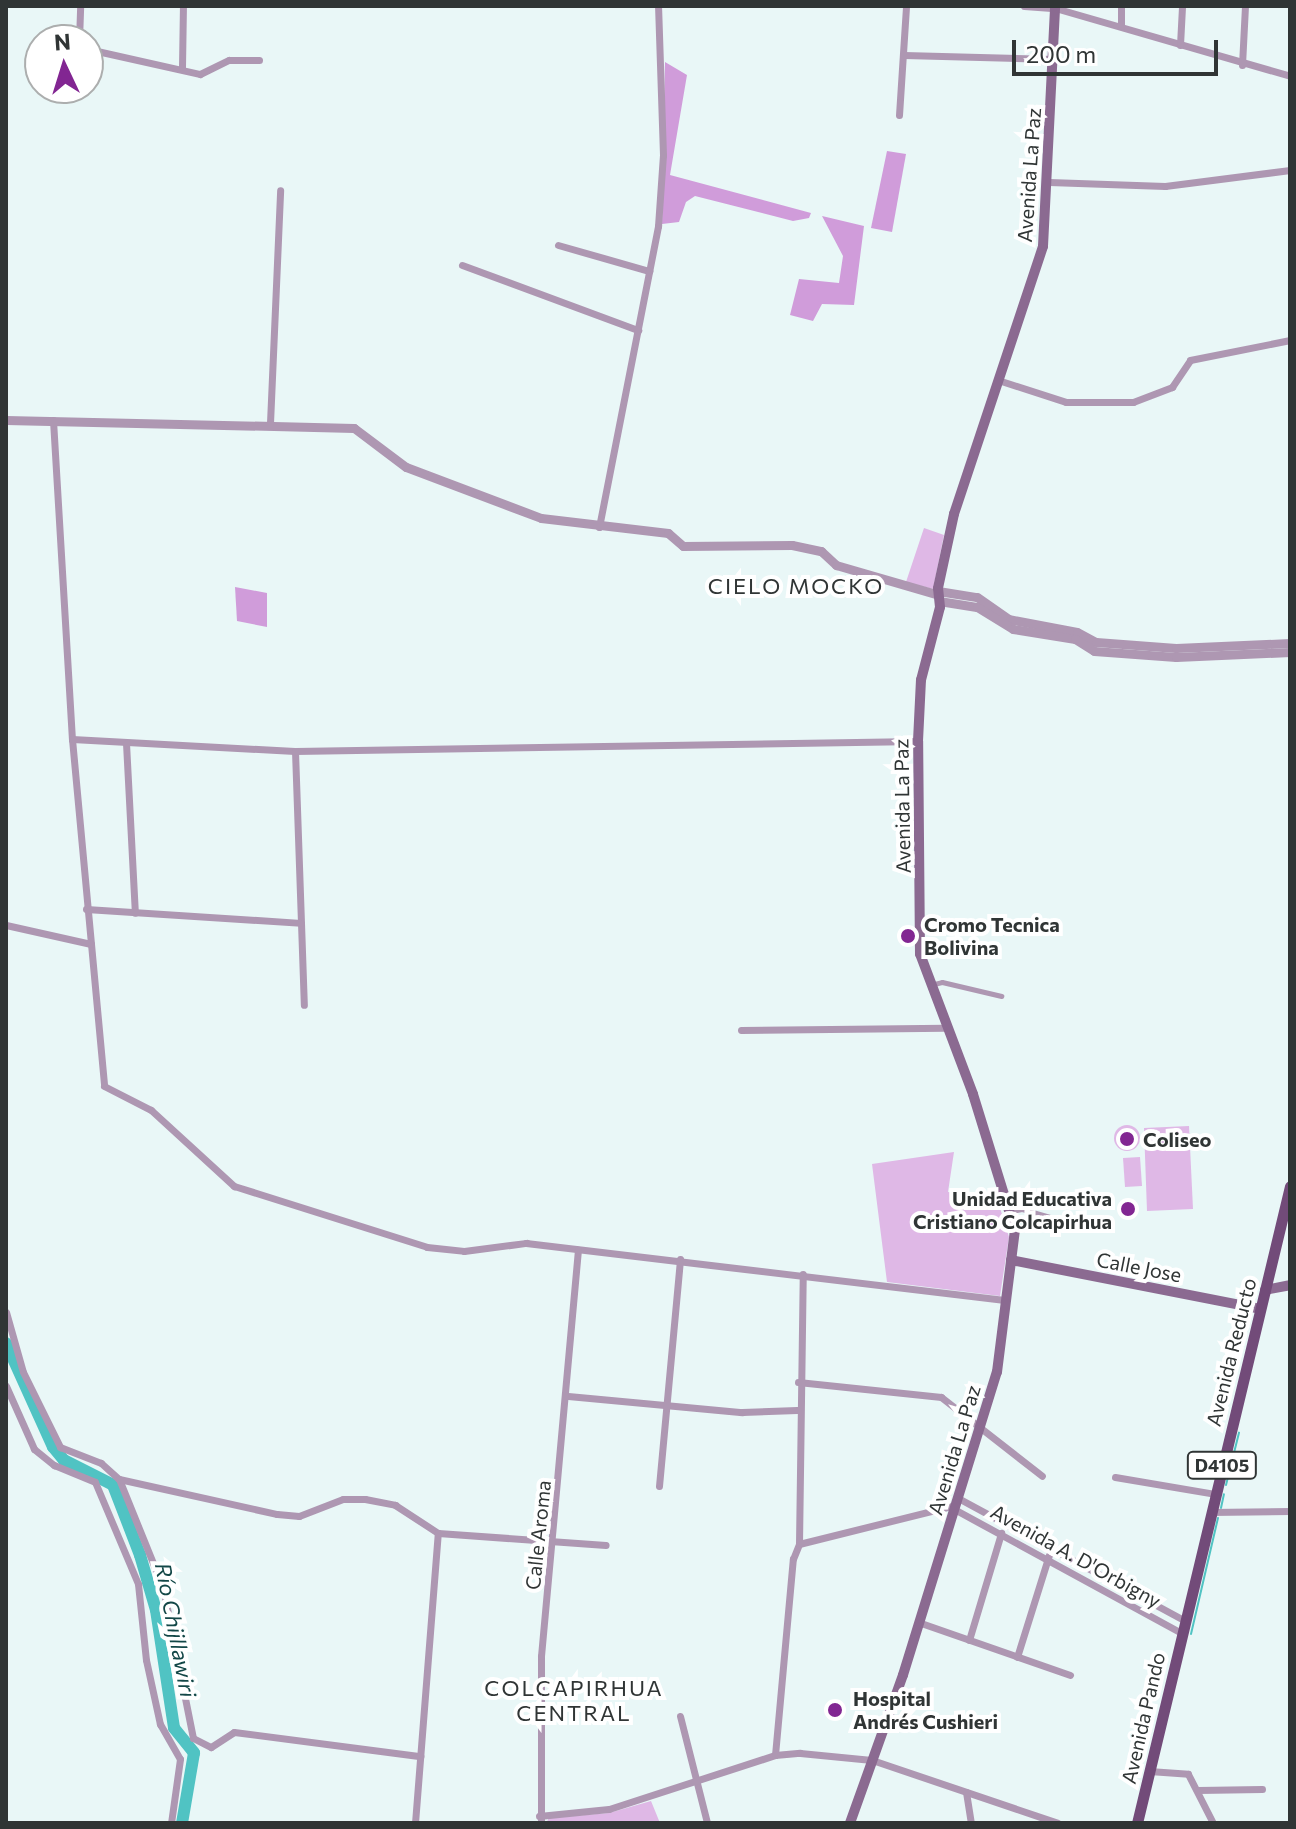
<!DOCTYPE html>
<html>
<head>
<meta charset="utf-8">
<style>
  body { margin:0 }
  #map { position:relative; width:1296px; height:1829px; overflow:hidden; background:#e9f7f7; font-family:Commissioner,sans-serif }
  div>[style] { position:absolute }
  .green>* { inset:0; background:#dfb8e6 }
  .round { border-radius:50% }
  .forest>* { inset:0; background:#d09cda }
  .stream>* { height:2px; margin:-1px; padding:0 1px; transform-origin:1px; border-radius:1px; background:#50c3c3 }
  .river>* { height:12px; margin:-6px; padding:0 6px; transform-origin:6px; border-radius:6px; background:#50c3c3 }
  .pedestrian>* { height:5px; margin:-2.5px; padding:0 2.5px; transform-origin:2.5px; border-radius:2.5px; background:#ae97b2 }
  .minor>* { height:7px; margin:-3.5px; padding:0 3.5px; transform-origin:3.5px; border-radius:3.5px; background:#ae97b2 }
  .tertiary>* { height:9px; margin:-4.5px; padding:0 4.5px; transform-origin:4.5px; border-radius:4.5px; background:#ae97b2 }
  .secondary>* { height:10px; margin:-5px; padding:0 5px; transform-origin:5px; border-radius:5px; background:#8b6a91 }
  .primary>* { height:11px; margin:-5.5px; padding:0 5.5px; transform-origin:5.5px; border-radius:5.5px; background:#724b79 }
  .dots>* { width:22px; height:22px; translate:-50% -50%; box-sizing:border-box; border:4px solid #fff; border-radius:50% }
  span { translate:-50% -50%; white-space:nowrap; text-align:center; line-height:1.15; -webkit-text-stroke:8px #fff; paint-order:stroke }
  .shield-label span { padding:2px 6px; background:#fff; border:2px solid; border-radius:6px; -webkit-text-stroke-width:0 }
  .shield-label { font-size:18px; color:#303535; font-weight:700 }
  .street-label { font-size:20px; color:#303535 }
  .poi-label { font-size:20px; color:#303535; font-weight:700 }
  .left { translate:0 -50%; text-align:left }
  .right { translate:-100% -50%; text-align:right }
  .neighbourhood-label { font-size:22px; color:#303535; letter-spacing:2px }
  .water-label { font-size:22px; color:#134747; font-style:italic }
  .frame { position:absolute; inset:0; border:8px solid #303535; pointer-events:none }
  .north { position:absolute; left:24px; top:24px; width:80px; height:80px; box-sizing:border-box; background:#fff; border:2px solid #acaeae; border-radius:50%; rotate:356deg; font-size:22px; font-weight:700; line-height:32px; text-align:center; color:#303535 }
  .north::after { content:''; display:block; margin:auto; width:28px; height:36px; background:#822692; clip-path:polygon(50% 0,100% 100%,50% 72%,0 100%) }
  .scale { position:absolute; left:1012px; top:40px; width:206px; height:36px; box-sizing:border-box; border:4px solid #303535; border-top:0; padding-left:10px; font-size:24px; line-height:28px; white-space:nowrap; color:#303535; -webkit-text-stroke:6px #fff; paint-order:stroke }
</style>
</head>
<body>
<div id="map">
  <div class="green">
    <i style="clip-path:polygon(924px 528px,944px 535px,933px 589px,906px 582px)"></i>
    <i class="round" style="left:1114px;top:1125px;width:26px;height:26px"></i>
    <i style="clip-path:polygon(1189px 1126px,1193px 1209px,1147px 1211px,1144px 1128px)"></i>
    <i style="clip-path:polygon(954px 1152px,948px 1192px,996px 1195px,1009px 1237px,1000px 1296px,887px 1282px,872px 1164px)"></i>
    <i style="clip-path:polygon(1140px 1157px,1142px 1186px,1125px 1187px,1123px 1158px)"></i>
    <i style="clip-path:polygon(651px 1801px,660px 1823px,546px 1823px,549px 1818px,609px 1813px)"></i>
  </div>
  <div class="forest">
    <i style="clip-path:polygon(665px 62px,687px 75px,670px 175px,811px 213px,809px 218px,793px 221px,695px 196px,686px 202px,679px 222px,662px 224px)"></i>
    <i style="clip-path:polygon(887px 151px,906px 154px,892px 232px,871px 228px)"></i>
    <i style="clip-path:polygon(822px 216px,864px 226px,854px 305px,822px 304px,813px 321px,790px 315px,799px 279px,839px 283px,843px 256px)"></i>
    <i style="clip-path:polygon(235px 587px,267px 593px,267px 627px,237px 621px)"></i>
  </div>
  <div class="stream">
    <i style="left:1226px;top:1485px;width:54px;rotate:-76deg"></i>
    <i style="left:1221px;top:1508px;width:14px;rotate:-78deg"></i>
    <i style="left:1191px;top:1634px;width:119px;rotate:-76.9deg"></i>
  </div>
  <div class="river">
    <i style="left:6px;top:1343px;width:114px;rotate:65.7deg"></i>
    <i style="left:53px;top:1447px;width:17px;rotate:50deg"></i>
    <i style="left:64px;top:1460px;width:55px;rotate:27deg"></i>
    <i style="left:113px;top:1485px;width:75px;rotate:68.9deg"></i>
    <i style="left:140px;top:1555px;width:57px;rotate:73.8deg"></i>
    <i style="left:156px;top:1610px;width:119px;rotate:81.3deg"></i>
    <i style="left:174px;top:1728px;width:32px;rotate:51deg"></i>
    <i style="left:194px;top:1753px;width:71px;rotate:99.7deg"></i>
  </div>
  <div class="pedestrian">
    <i style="left:930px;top:985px;width:12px;rotate:-14deg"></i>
    <i style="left:942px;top:982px;width:61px;rotate:13.3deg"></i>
    <i style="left:1010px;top:1211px;width:12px;rotate:-9deg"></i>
    <i style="left:1022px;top:1209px;width:37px;rotate:16deg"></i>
  </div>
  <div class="minor">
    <i style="left:1024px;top:6px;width:31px;rotate:4deg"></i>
    <i style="left:1055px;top:8px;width:245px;rotate:16.1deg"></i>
    <i style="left:1121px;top:26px;width:20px;rotate:-90deg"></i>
    <i style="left:79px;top:40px;width:34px;rotate:-88deg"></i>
    <i style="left:1180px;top:45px;width:39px;rotate:-87deg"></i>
    <i style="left:88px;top:49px;width:115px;rotate:12.6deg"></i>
    <i style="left:200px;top:74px;width:32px;rotate:-26deg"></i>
    <i style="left:229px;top:60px;width:30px"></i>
    <i style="left:904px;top:55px;width:149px;rotate:1.5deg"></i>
    <i style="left:1242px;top:65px;width:59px;rotate:-87.1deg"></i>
    <i style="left:182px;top:67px;width:61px;rotate:-89.1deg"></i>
    <i style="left:899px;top:115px;width:109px;rotate:-86.3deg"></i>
    <i style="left:1049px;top:182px;width:116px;rotate:2deg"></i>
    <i style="left:1165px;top:186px;width:126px;rotate:-7.3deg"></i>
    <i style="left:558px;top:245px;width:95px;rotate:15.9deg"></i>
    <i style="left:462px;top:265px;width:188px;rotate:20.3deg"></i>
    <i style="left:1001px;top:381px;width:68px;rotate:17.9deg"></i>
    <i style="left:1066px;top:402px;width:67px"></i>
    <i style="left:1133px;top:402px;width:42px;rotate:-21deg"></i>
    <i style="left:1172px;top:387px;width:32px;rotate:-56deg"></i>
    <i style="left:1190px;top:360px;width:102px;rotate:-11.3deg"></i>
    <i style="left:53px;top:420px;width:320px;rotate:86.6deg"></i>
    <i style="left:72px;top:739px;width:348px;rotate:84.7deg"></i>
    <i style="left:104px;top:1086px;width:53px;rotate:27.1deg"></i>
    <i style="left:151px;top:1110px;width:113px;rotate:42.5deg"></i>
    <i style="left:234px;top:1186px;width:202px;rotate:17.5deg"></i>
    <i style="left:427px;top:1247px;width:37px;rotate:6deg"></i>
    <i style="left:464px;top:1251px;width:63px;rotate:-7.4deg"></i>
    <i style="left:526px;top:1243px;width:482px;rotate:6.8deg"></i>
    <i style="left:270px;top:423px;width:233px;rotate:-87.5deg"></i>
    <i style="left:599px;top:527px;width:307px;rotate:-78.9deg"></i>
    <i style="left:658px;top:226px;width:71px;rotate:-86deg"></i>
    <i style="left:663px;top:155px;width:149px;rotate:-91.9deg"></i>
    <i style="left:72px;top:739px;width:223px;rotate:3.1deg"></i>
    <i style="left:295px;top:751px;width:623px;rotate:-0.92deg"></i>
    <i style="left:126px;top:743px;width:170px;rotate:87deg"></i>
    <i style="left:295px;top:751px;width:254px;rotate:88deg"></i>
    <i style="left:86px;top:909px;width:215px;rotate:3.7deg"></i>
    <i style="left:6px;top:925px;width:87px;rotate:12.6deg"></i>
    <i style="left:741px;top:1030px;width:204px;rotate:-0.6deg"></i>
    <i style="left:6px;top:1312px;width:62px;rotate:74.2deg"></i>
    <i style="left:23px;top:1372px;width:84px;rotate:63.7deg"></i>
    <i style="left:60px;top:1447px;width:44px;rotate:21.3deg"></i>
    <i style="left:101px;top:1463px;width:24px;rotate:42deg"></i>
    <i style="left:119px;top:1479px;width:118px;rotate:68deg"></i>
    <i style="left:163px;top:1588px;width:153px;rotate:78.7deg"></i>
    <i style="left:193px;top:1738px;width:20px;rotate:27deg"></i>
    <i style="left:211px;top:1747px;width:27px;rotate:-33deg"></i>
    <i style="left:234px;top:1732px;width:188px;rotate:7.4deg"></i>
    <i style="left:798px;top:1382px;width:144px;rotate:6deg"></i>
    <i style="left:941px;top:1397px;width:128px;rotate:38deg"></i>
    <i style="left:6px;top:1386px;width:69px;rotate:66deg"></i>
    <i style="left:34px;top:1449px;width:26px;rotate:39deg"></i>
    <i style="left:54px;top:1465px;width:44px;rotate:22.5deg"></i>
    <i style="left:95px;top:1482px;width:111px;rotate:67.1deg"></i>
    <i style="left:138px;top:1584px;width:76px;rotate:84deg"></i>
    <i style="left:146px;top:1660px;width:66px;rotate:77.7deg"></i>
    <i style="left:160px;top:1724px;width:40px;rotate:60.3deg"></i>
    <i style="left:180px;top:1759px;width:65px;rotate:98deg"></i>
    <i style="left:568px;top:1396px;width:175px;rotate:5.3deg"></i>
    <i style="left:742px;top:1412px;width:55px;rotate:-2.1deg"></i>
    <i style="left:1115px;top:1477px;width:101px;rotate:9.6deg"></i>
    <i style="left:119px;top:1479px;width:162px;rotate:12.5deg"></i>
    <i style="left:277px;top:1514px;width:22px;rotate:5deg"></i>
    <i style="left:299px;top:1516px;width:47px;rotate:-21.1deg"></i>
    <i style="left:343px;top:1499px;width:22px"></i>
    <i style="left:365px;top:1499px;width:31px;rotate:11deg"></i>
    <i style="left:395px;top:1505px;width:51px;rotate:33.1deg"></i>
    <i style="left:438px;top:1533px;width:168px;rotate:4.1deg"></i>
    <i style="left:659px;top:1486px;width:228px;rotate:-84.7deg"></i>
    <i style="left:958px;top:1498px;width:257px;rotate:28.4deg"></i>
    <i style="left:954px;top:1509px;width:259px;rotate:28.6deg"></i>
    <i style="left:1210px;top:1512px;width:80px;rotate:-0.7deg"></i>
    <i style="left:799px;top:1544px;width:162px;rotate:-14deg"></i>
    <i style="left:918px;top:1622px;width:161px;rotate:19.2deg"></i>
    <i style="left:969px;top:1640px;width:112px;rotate:-73.3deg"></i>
    <i style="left:1017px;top:1657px;width:107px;rotate:-72.6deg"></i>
    <i style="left:680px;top:1716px;width:110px;rotate:75.8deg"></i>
    <i style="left:775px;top:1755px;width:197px;rotate:-84.8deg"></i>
    <i style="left:793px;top:1559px;width:16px;rotate:-68deg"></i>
    <i style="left:799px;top:1544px;width:270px;rotate:-89.2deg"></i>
    <i style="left:1149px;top:1771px;width:39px;rotate:4deg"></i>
    <i style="left:1188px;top:1774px;width:55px;rotate:63deg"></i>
    <i style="left:1198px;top:1790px;width:64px;rotate:-0.9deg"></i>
    <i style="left:966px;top:1792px;width:31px;rotate:81deg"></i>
    <i style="left:539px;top:1816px;width:70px;rotate:-5.7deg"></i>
    <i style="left:609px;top:1809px;width:175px;rotate:-18deg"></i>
    <i style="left:775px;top:1755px;width:25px;rotate:-5deg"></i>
    <i style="left:800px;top:1753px;width:72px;rotate:5.6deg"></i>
    <i style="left:872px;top:1760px;width:196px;rotate:18.7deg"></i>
    <i style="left:415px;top:1823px;width:291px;rotate:-85.5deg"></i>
    <i style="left:541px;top:1823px;width:167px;rotate:-90deg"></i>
    <i style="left:541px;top:1656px;width:408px;rotate:-84.8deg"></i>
  </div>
  <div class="tertiary">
    <i style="left:6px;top:420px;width:348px;rotate:1.3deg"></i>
    <i style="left:354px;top:428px;width:65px;rotate:36.9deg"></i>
    <i style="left:406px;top:467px;width:144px;rotate:20.7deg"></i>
    <i style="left:541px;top:518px;width:128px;rotate:6.7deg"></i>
    <i style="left:668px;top:533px;width:20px;rotate:41deg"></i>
    <i style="left:683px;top:546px;width:109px;rotate:-0.5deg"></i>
    <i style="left:792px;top:545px;width:30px;rotate:12deg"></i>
    <i style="left:821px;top:551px;width:21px;rotate:43deg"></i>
    <i style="left:836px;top:565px;width:107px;rotate:16.2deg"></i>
    <i style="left:938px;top:591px;width:39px;rotate:9deg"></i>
    <i style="left:977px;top:597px;width:38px;rotate:35deg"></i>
    <i style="left:1008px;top:619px;width:70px;rotate:10.7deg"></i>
    <i style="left:1077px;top:632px;width:21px;rotate:28deg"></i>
    <i style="left:1096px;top:642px;width:80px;rotate:4.3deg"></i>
    <i style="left:1176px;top:648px;width:114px;rotate:-2.5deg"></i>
    <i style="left:939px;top:601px;width:38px;rotate:9deg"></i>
    <i style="left:977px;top:607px;width:42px;rotate:31.4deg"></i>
    <i style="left:1013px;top:629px;width:63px;rotate:9.2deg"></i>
    <i style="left:1075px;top:639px;width:22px;rotate:32deg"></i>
    <i style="left:1094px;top:651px;width:82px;rotate:4.2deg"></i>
    <i style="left:1176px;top:657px;width:114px;rotate:-2.5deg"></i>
  </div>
  <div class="secondary">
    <i style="left:1011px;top:1260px;width:254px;rotate:11.1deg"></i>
    <i style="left:1265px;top:1290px;width:25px;rotate:-11deg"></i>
    <i style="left:850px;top:1823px;width:157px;rotate:-70.3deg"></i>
    <i style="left:903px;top:1675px;width:317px;rotate:-72.8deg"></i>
    <i style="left:997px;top:1372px;width:143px;rotate:-82.8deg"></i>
    <i style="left:1015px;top:1230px;width:142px;rotate:-107.2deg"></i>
    <i style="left:973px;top:1094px;width:150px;rotate:-110.7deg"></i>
    <i style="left:920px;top:954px;width:213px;rotate:-90.5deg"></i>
    <i style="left:918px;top:741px;width:61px;rotate:-87.2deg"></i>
    <i style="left:921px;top:680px;width:75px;rotate:-75.4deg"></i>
    <i style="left:940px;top:607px;width:19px;rotate:-96deg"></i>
    <i style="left:938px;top:588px;width:76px;rotate:-77.8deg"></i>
    <i style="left:954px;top:514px;width:282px;rotate:-71.6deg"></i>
    <i style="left:1043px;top:246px;width:240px;rotate:-87.1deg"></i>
  </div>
  <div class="primary">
    <i style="left:1137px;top:1823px;width:655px;rotate:-76.49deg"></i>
  </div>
  <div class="dots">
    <i style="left:908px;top:936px;background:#822692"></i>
    <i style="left:1127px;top:1139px;background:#822692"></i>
    <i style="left:1128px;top:1209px;background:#822692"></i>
    <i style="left:835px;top:1710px;background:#822692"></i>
  </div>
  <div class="shield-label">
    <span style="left:1222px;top:1465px">D4105</span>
  </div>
  <div class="street-label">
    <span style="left:1029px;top:175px;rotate:-86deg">Avenida La Paz</span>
    <span style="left:902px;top:806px;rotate:-91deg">Avenida La Paz</span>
    <span style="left:1139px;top:1267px;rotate:11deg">Calle Jose</span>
    <span style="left:1231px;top:1352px;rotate:-76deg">Avenida Reducto</span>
    <span style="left:954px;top:1450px;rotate:-73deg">Avenida La Paz</span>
    <span style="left:538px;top:1535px;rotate:-84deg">Calle Aroma</span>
    <span style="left:1076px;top:1556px;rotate:29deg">Avenida A. D'Orbigny</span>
    <span style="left:1143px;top:1718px;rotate:-77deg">Avenida Pando</span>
  </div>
  <div class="poi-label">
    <span class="left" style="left:924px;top:936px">Cromo Tecnica<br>Bolivina</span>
    <span class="left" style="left:1143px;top:1139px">Coliseo</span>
    <span class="right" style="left:1112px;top:1210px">Unidad Educativa<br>Cristiano Colcapirhua</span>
    <span class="left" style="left:853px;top:1710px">Hospital<br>Andrés Cushieri</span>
  </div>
  <div class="neighbourhood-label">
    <span style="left:796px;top:586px">CIELO MOCKO</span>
    <span style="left:574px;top:1700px">COLCAPIRHUA<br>CENTRAL</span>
  </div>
  <div class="water-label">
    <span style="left:176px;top:1630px;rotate:79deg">Río Chijllawiri</span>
  </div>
  <div class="frame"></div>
  <div class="north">N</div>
  <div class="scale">200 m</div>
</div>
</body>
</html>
